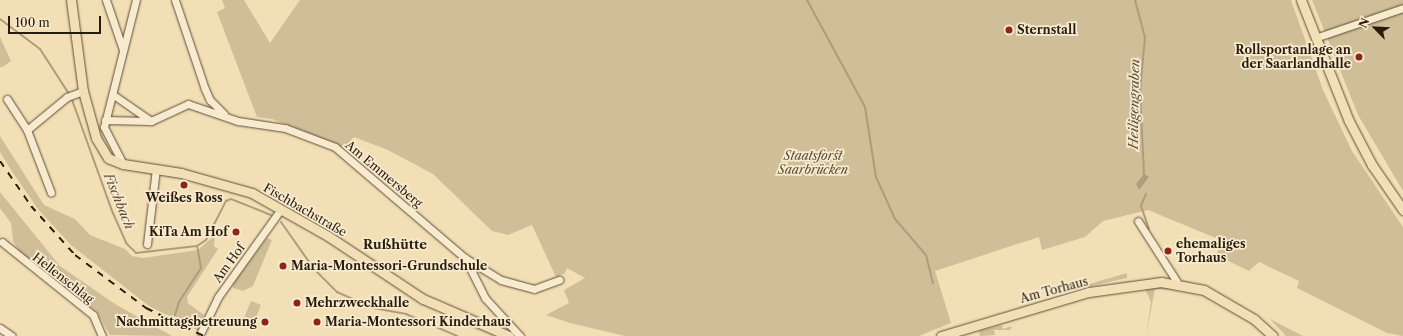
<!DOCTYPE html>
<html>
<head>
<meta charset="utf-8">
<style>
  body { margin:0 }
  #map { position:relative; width:1403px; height:336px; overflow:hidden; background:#f3dfb5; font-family:"Libre Caslon Text",serif }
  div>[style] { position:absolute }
  .green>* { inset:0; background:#d0be98 }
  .water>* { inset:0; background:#ae9d7c }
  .stream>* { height:2px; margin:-1px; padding:0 1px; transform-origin:1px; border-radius:1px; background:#ae9d7c }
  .roads { filter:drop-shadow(0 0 1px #5b4d36) drop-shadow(0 0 1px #5b4d36) }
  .minor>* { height:7px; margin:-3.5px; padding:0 3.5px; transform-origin:3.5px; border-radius:3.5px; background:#f7eacf }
  .major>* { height:9px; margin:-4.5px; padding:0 4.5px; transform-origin:4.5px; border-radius:4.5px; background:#f3dfb5 }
  .rail>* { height:2px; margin-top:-1px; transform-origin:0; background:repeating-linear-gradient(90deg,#281c0c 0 7px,transparent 0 14px) }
  .dots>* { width:11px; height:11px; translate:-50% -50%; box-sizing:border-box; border:2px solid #f7eacf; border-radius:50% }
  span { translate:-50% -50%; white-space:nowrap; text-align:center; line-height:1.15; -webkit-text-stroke:3.5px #f7eacf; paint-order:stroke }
  .poi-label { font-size:12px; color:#281c0c; font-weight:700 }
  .left { translate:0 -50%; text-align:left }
  .right { translate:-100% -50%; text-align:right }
  .park-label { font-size:12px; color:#5a4d36; font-style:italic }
  .street-label { font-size:12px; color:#281c0c }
  .water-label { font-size:13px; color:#5e5039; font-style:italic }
  .neighbourhood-label { font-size:13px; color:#281c0c; font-weight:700 }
  .north { position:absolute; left:1355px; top:8px; width:40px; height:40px; -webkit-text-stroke:3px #f7eacf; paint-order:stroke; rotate:294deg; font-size:11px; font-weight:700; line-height:16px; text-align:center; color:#281c0c }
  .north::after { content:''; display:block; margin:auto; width:14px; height:18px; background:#281c0c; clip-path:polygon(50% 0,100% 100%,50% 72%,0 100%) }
  .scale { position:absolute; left:8px; top:16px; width:93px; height:18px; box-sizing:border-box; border:2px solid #281c0c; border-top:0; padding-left:5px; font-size:12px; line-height:14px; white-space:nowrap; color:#281c0c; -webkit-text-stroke:3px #f7eacf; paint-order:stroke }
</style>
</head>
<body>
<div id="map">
  <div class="green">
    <i style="clip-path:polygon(222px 0,244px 0,270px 43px,300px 0,1291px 0,1323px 90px,1352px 151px,1403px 227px,1403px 336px,1387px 333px,1297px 288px,1299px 281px,1259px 262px,1249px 271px,1216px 255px,1223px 241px,1148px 210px,1103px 221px,1085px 237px,1042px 250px,1039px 237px,935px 271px,951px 323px,919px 336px,625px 336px,570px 323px,546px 315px,569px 303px,564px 290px,585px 278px,567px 268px,565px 273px,556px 277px,532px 225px,508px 235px,492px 231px,433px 174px,388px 150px,354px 137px,344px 148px,272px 119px,257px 117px,217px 12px,225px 8px)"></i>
    <i style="clip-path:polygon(1312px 0,1403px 0,1403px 191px,1358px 115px)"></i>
    <i style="clip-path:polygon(0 37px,11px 61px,1px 68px,0 66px)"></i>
    <i style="clip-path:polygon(0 136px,44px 205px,75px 219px,90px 235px,125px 249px,132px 256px,143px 258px,198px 250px,215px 235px,214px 246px,218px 249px,187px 297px,188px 303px,204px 315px,199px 331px,149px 306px,71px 245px,38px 209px,11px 170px,0 152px)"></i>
    <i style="clip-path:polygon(0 192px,60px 266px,115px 304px,172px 336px,110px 335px,96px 311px,19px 251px,13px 241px,11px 223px,0 208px)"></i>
    <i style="clip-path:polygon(267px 238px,272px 240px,253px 286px,243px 291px,233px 288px,233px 283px)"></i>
    <i style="clip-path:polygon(1127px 273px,1127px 278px,1055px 294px)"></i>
    <i style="clip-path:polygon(1154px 287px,1185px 290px,1155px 289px,1146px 336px,1151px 302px,1145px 289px)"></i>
    <i style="clip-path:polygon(251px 301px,261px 305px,252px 327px,242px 323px)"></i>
    <i style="clip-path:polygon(1270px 319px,1303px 336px,1286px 336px)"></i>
    <i style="clip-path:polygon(1002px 325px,1003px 329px,1012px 326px,1010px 330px,994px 330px,995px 335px,980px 336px,979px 331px)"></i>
  </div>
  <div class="water">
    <i style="clip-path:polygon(1144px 174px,1149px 177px,1139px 190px,1136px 184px)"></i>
  </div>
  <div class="stream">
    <i style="left:807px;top:0;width:122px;rotate:61.5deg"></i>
    <i style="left:865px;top:107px;width:71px;rotate:81.1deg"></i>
    <i style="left:876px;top:177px;width:46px;rotate:65.7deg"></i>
    <i style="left:895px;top:219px;width:48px;rotate:49.3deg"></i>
    <i style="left:926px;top:255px;width:29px;rotate:76deg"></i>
    <i style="left:1135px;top:0;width:38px;rotate:75deg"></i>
    <i style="left:1145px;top:37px;width:55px;rotate:95.2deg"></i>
    <i style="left:1140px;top:92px;width:83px;rotate:87.2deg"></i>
    <i style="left:0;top:19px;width:50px;rotate:36.9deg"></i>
    <i style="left:40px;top:49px;width:54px;rotate:57.2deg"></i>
    <i style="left:71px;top:97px;width:121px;rotate:70.2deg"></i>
    <i style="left:112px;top:211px;width:35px;rotate:66deg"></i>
    <i style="left:126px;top:243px;width:14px;rotate:45deg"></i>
    <i style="left:136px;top:253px;width:61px;rotate:-6.5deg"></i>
    <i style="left:197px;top:246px;width:11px;rotate:-34deg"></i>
    <i style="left:206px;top:240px;width:44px;rotate:-62.9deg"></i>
    <i style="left:226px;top:201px;width:5px;rotate:-22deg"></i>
    <i style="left:231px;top:199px;width:43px;rotate:21.8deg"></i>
    <i style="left:1146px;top:194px;width:13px;rotate:113deg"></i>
    <i style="left:1141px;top:206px;width:24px;rotate:71deg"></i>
    <i style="left:281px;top:222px;width:57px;rotate:54.9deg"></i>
    <i style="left:314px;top:269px;width:33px;rotate:45deg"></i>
    <i style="left:337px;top:292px;width:39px;rotate:24deg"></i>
    <i style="left:373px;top:308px;width:34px;rotate:10deg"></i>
    <i style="left:406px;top:314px;width:56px;rotate:23.3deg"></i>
    <i style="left:175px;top:315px;width:14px;rotate:-73deg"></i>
    <i style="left:179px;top:302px;width:40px;rotate:-57.1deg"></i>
    <i style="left:201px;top:268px;width:22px;rotate:-100deg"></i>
  </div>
  <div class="roads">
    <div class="minor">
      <i style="left:106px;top:0;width:53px;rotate:71.2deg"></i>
      <i style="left:175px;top:0;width:94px;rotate:71.4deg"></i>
      <i style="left:205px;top:89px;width:12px;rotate:66deg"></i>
      <i style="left:210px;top:100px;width:20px;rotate:45deg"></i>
      <i style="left:1315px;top:38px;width:93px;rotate:-18.8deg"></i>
      <i style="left:115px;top:96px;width:44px;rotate:34.8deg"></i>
      <i style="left:7px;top:99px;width:37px;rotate:57deg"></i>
      <i style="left:27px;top:130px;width:67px;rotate:69.1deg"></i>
      <i style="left:105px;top:120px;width:46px;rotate:1.2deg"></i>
      <i style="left:151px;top:121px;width:41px;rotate:-24.7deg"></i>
      <i style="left:188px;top:104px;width:53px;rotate:18.8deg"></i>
      <i style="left:238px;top:121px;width:48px;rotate:8.5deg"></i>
      <i style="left:285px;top:128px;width:53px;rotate:20.8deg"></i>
      <i style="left:335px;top:147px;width:171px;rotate:40.5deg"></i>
      <i style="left:465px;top:258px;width:42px;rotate:31.4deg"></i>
      <i style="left:501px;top:280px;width:34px;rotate:15deg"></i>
      <i style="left:534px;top:289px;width:27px;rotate:-20deg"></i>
      <i style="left:27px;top:130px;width:52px;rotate:-39.5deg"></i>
      <i style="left:67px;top:97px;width:17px;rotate:-21deg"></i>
      <i style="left:123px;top:164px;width:42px;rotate:-117.2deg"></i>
      <i style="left:104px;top:127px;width:131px;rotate:-75.9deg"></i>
      <i style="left:1138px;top:221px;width:72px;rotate:57.4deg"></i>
      <i style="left:2px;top:242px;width:117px;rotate:38.7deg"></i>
      <i style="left:93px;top:315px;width:23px;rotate:67deg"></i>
      <i style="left:147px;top:244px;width:76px;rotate:-83.2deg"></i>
      <i style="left:465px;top:258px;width:45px;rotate:63.4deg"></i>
      <i style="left:485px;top:298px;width:52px;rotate:47.4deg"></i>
      <i style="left:0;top:328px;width:14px;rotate:34deg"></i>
      <i style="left:201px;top:332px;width:39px;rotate:-64deg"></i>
      <i style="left:218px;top:297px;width:108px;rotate:-54.4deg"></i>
    </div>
    <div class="major">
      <i style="left:71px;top:0;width:92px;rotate:82.5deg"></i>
      <i style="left:83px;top:91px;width:49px;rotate:74.5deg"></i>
      <i style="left:96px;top:138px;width:23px;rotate:59deg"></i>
      <i style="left:108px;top:158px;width:16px;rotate:22deg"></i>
      <i style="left:123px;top:164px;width:59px;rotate:8.8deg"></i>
      <i style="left:181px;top:173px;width:74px;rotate:15.7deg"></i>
      <i style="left:252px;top:193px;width:87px;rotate:29.5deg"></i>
      <i style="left:328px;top:236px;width:114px;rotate:33.6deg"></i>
      <i style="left:423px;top:299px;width:94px;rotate:23.3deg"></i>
      <i style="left:1301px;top:0;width:130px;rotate:68.4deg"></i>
      <i style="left:1349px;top:121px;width:50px;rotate:62.4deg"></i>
      <i style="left:1372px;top:165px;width:55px;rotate:55.4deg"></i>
      <i style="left:941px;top:336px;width:154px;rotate:-16.6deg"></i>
      <i style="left:1089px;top:292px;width:73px;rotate:-7.9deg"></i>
      <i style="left:1161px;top:282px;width:44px;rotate:10.5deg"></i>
      <i style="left:1204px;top:290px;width:58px;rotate:30.1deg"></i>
      <i style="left:1254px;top:319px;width:25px;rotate:42deg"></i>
    </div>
  </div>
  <div class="rail">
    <i style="left:0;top:161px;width:55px;rotate:55.4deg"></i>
    <i style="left:31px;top:206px;width:66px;rotate:48.1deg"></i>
    <i style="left:75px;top:255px;width:89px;rotate:36.7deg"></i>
    <i style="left:146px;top:308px;width:64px;rotate:25.8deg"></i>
  </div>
  <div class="dots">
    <i style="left:1009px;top:30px;background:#8f2418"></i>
    <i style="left:1359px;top:57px;background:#8f2418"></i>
    <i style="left:184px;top:185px;background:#8f2418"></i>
    <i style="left:236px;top:232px;background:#8f2418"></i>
    <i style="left:1168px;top:251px;background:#8f2418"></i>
    <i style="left:283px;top:266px;background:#8f2418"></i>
    <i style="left:297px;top:303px;background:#8f2418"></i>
    <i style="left:265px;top:322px;background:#8f2418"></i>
    <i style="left:317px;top:322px;background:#8f2418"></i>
  </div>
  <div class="poi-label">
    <span class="left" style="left:1017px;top:30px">Sternstall</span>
    <span class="right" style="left:1351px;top:57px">Rollsportanlage an<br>der Saarlandhalle</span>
    <span style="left:184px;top:198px">Weißes Ross</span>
    <span class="right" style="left:228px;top:232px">KiTa Am Hof</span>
    <span class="left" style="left:1176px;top:251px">ehemaliges<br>Torhaus</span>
    <span class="left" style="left:291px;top:266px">Maria-Montessori-Grundschule</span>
    <span class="left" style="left:305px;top:303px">Mehrzweckhalle</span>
    <span class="right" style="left:257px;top:322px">Nachmittagsbetreuung</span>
    <span class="left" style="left:325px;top:322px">Maria-Montessori Kinderhaus</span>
  </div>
  <div class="park-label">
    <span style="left:813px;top:163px">Staatsforst<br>Saarbrücken</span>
  </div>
  <div class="street-label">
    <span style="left:384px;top:174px;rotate:40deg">Am Emmersberg</span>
    <span style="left:305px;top:210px;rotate:30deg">Fischbachstraße</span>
    <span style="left:229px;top:263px;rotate:-54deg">Am Hof</span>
    <span style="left:63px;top:278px;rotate:38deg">Hellenschlag</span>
    <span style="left:1054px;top:290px;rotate:-15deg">Am Torhaus</span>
  </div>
  <div class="water-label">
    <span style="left:1134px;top:104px;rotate:-89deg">Heiligengraben</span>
    <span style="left:119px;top:201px;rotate:68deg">Fischbach</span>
  </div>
  <div class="neighbourhood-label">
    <span style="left:395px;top:244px">Rußhütte</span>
  </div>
  <div class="north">N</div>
  <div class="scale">100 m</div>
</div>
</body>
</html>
